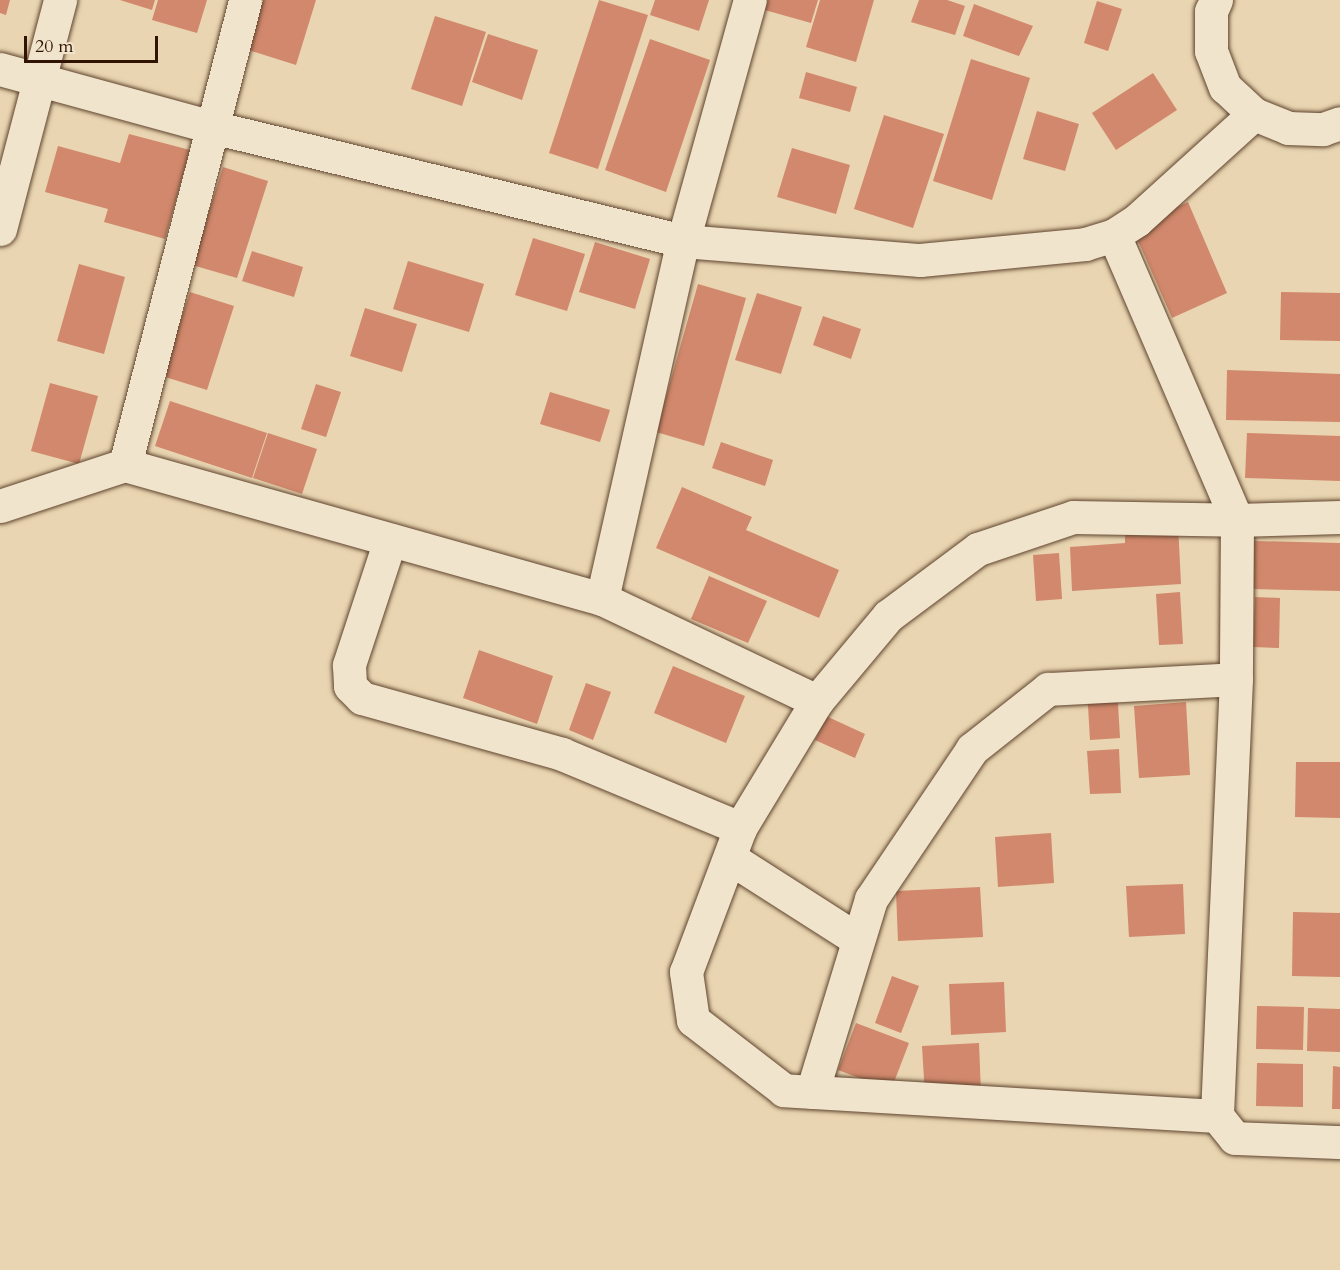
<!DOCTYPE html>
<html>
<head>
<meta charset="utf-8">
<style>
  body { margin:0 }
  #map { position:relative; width:1340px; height:1270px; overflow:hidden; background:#e9d5b1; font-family:Cardo,serif }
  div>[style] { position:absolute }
  .building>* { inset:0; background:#d1886c }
  .roads { filter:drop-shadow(0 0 2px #5f442e) drop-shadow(0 0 2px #5f442e) }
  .street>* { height:33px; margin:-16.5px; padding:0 16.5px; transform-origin:16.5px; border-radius:16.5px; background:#f1e4cc }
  span { translate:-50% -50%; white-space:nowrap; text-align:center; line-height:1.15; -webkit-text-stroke:5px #f1e4cc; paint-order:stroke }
  .scale { position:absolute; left:24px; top:36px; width:134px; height:27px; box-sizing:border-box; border:3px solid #311303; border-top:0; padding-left:8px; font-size:18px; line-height:21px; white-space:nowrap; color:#311303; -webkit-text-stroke:4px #f1e4cc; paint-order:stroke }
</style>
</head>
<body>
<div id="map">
  <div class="building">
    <i style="clip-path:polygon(0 0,10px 0,6px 15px,0 13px)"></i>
    <i style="clip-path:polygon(120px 0,155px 0,152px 10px)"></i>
    <i style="clip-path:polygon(158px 0,207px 0,197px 33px,152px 20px)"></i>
    <i style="clip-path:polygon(261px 0,316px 0,296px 65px,245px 49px)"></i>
    <i style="clip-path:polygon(599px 0,648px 15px,598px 169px,549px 153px)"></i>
    <i style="clip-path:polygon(655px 0,709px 0,699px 31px,650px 15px)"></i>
    <i style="clip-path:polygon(763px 0,818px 0,811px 23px,761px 9px)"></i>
    <i style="clip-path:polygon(820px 0,874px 0,856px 62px,806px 47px)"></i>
    <i style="clip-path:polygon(919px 0,947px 0,965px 6px,955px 35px,911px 22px)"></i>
    <i style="clip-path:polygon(1097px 1px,1122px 9px,1108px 51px,1084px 43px)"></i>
    <i style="clip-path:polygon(974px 4px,1033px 26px,1019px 56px,963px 36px)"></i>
    <i style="clip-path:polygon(435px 16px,486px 32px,462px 106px,411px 89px)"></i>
    <i style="clip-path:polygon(488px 34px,538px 50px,522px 100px,472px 82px)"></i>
    <i style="clip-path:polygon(650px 39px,710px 60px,666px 192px,605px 170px)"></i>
    <i style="clip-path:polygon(971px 59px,1030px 78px,992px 200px,933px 181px)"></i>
    <i style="clip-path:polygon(806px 72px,857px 87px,850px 112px,799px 98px)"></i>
    <i style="clip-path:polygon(1153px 73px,1177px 110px,1116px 150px,1092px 113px)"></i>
    <i style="clip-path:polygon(1037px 111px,1079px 124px,1065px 171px,1023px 159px)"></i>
    <i style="clip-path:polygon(884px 115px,944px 134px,913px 228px,854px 209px)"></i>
    <i style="clip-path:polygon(129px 134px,190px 150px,165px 239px,104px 222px,108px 209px,45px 192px,58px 146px,120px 163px)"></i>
    <i style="clip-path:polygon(792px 148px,850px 165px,836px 214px,777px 197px)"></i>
    <i style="clip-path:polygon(223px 167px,268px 181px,237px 278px,192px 265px)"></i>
    <i style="clip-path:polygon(1188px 202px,1227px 293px,1172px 318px,1132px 227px)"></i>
    <i style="clip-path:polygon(533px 238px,585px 254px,567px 311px,515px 295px)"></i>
    <i style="clip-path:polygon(595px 242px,650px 259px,635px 309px,579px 292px)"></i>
    <i style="clip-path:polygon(252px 251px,303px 267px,294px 297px,242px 281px)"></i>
    <i style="clip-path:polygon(408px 261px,484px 284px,469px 332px,393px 309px)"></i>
    <i style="clip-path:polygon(79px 264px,125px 277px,104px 354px,57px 341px)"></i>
    <i style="clip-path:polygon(698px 284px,746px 298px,704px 446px,656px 432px)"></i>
    <i style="clip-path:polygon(190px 292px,234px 306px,207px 390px,162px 376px)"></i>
    <i style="clip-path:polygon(1281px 292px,1340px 293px,1340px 341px,1280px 340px)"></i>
    <i style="clip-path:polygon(757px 293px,802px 307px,781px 374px,735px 360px)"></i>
    <i style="clip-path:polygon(365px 308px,417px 324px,402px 372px,350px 356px)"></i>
    <i style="clip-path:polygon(823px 316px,861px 329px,851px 359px,813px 345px)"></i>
    <i style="clip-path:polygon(1227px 370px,1340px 374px,1340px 422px,1226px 420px)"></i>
    <i style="clip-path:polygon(50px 383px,98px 396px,79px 464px,31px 451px)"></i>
    <i style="clip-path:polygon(316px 384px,341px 392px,326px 437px,301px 429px)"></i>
    <i style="clip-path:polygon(550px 392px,610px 410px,600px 442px,540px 424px)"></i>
    <i style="clip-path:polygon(170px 401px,267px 433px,252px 478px,155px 446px)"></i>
    <i style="clip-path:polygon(268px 433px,317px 449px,302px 494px,253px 478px)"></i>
    <i style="clip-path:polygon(1247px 433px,1340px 436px,1340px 481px,1245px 478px)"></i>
    <i style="clip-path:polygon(721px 442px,773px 460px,765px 486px,712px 468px)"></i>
    <i style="clip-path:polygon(682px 487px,752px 517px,746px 530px,839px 570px,819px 618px,656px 548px)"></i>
    <i style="clip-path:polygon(1178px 524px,1181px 584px,1072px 591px,1070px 547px,1125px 543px,1125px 527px)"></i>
    <i style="clip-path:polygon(1254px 541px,1340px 543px,1340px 591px,1252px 589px)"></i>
    <i style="clip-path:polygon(1059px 553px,1062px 599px,1036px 601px,1033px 555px)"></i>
    <i style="clip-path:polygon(709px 576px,767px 601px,748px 643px,691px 619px)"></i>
    <i style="clip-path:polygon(1180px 592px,1183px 644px,1159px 645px,1156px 594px)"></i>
    <i style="clip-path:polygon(1255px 597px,1280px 598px,1279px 648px,1253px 647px)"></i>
    <i style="clip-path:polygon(479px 650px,553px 676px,537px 724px,463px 698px)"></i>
    <i style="clip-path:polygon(673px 666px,745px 696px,726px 743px,654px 713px)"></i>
    <i style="clip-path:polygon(586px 683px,611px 692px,593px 740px,569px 730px)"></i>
    <i style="clip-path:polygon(1117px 687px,1120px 738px,1090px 740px,1087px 689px)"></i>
    <i style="clip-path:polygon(1186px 702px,1190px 775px,1139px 778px,1134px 706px)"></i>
    <i style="clip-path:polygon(826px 716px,865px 734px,855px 758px,815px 740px)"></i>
    <i style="clip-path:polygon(1119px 749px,1121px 793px,1090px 794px,1087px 751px)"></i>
    <i style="clip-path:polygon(1296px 762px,1340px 762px,1340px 818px,1295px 817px)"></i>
    <i style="clip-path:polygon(1051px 833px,1054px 883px,998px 887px,995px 837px)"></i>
    <i style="clip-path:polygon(1183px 884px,1185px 934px,1129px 937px,1126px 886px)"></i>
    <i style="clip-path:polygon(980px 887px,983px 937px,898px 941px,896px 891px)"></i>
    <i style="clip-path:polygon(1293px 912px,1340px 913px,1340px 977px,1292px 976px)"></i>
    <i style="clip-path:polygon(892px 976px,919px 986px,901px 1033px,875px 1023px)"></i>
    <i style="clip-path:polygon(1004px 982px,1006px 1032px,951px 1035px,949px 984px)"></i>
    <i style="clip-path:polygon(1257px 1006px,1304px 1007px,1303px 1050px,1256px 1049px)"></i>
    <i style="clip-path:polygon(1308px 1008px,1340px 1009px,1340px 1052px,1307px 1051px)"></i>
    <i style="clip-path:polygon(856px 1023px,909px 1043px,891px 1090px,838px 1070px)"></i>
    <i style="clip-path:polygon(979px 1043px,981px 1094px,925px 1096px,922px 1046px)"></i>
    <i style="clip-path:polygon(1257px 1063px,1303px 1064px,1303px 1107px,1256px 1106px)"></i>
    <i style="clip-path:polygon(1333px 1066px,1340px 1067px,1340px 1109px,1332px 1109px)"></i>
  </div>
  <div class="roads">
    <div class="street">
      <i style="left:1216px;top:0;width:12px;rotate:114deg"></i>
      <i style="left:1211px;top:11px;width:40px;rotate:90deg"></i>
      <i style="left:1211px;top:51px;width:39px;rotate:69deg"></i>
      <i style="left:1225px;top:87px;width:40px;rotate:43deg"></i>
      <i style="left:1254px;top:114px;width:37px;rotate:22deg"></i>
      <i style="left:1288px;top:128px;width:35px;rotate:2deg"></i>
      <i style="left:1323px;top:129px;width:18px;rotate:-19deg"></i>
      <i style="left:0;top:69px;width:220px;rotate:15.3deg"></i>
      <i style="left:212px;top:127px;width:485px;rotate:13.6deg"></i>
      <i style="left:683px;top:241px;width:238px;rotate:4.6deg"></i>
      <i style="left:920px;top:260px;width:166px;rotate:-5.5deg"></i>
      <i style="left:1085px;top:244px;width:30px;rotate:-17deg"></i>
      <i style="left:1114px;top:235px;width:27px;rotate:-33deg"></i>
      <i style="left:1137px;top:220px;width:158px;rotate:-42.2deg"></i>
      <i style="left:0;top:229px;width:237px;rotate:-75.3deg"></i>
      <i style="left:1114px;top:235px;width:310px;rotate:66.7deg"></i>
      <i style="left:1237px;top:520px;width:159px;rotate:90.4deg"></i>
      <i style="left:1236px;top:679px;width:437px;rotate:92.5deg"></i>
      <i style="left:1217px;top:1116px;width:28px;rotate:51deg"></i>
      <i style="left:1235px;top:1138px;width:105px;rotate:2.2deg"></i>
      <i style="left:125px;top:465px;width:480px;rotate:-75.5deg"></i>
      <i style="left:0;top:506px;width:132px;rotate:-18.2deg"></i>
      <i style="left:125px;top:465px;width:495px;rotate:15.7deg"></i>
      <i style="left:602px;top:599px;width:238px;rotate:25.4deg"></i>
      <i style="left:390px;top:540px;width:132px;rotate:108.2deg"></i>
      <i style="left:349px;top:665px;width:21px;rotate:87deg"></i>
      <i style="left:350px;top:686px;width:17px;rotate:45deg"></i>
      <i style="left:362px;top:698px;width:208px;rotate:15.6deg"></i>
      <i style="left:562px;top:754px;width:193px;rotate:22.6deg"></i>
      <i style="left:602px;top:599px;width:367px;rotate:-77.3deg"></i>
      <i style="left:683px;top:241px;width:250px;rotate:-74.5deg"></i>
      <i style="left:730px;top:858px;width:152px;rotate:32.6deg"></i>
      <i style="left:812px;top:1092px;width:202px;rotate:-73deg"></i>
      <i style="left:871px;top:899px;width:181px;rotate:-56deg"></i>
      <i style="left:972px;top:749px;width:97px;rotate:-38.3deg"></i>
      <i style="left:1048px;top:689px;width:188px;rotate:-3deg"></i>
      <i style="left:1217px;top:1116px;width:434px;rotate:-176.6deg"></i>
      <i style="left:784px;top:1090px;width:115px;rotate:-142.4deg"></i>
      <i style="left:693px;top:1020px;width:49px;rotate:-98.3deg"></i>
      <i style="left:686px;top:972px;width:154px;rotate:-69.4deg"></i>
      <i style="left:740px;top:828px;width:149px;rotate:-58.8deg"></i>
      <i style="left:817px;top:701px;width:111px;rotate:-50.1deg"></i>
      <i style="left:888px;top:616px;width:112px;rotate:-36.7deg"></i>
      <i style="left:978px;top:549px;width:100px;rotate:-18.6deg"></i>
      <i style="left:1073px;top:517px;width:164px;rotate:1deg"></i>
      <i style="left:1237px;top:520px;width:103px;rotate:-1.7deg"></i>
    </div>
  </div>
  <div class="scale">20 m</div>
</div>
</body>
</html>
